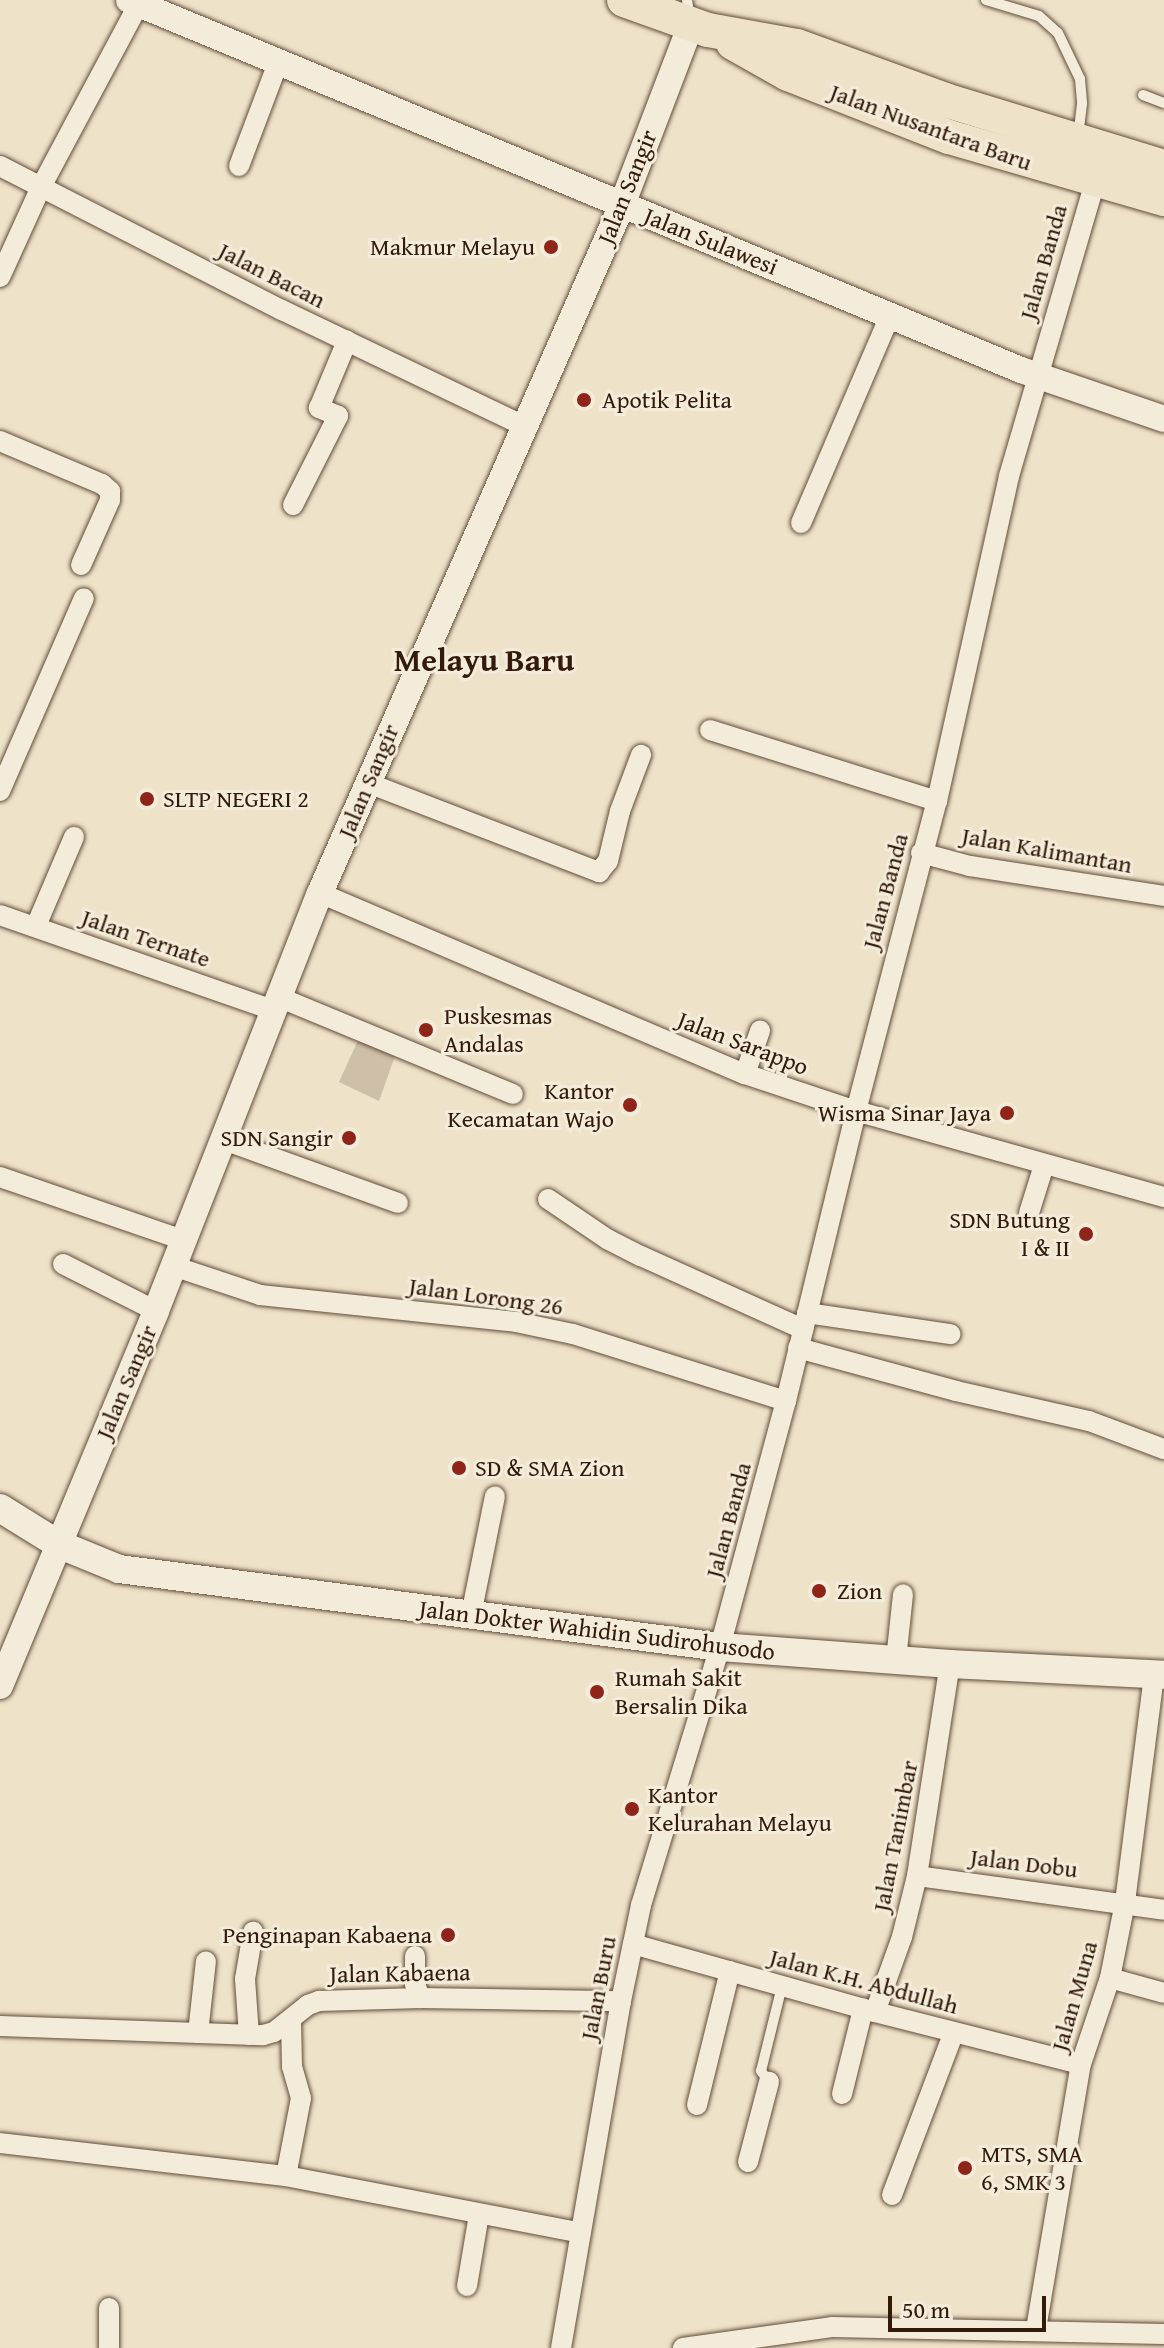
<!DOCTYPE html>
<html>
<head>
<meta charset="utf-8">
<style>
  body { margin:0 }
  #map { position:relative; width:1164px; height:2348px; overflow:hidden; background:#eee2c8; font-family:"Gentium Book Plus",serif }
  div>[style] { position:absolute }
  .green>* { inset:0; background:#cec0a8 }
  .roads { filter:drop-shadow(0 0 2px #624c39) drop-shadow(0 0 2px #624c39) }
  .service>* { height:10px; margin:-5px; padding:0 5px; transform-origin:5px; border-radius:5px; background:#f4ecdb }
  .minor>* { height:20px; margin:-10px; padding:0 10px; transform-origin:10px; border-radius:10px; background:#f4ecdb }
  .tertiary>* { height:26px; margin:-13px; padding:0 13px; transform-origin:13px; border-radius:13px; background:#f4ecdb }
  .secondary>* { height:28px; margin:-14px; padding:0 14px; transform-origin:14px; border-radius:14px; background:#f4ecdb }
  .trunk>* { height:34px; margin:-17px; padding:0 17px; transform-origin:17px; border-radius:17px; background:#eee2c8 }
  .dots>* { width:22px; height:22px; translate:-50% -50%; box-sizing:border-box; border:4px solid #f4ecdb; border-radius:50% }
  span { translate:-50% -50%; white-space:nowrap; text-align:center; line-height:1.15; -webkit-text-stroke:6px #f4ecdb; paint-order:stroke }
  .street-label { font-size:24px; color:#331a09 }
  .poi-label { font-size:24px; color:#331a09 }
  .right { translate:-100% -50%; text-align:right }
  .left { translate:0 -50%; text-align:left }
  .district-label { font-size:32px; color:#331a09; font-weight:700 }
  .scale { position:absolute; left:888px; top:2296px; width:158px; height:36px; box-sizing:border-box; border:4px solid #331a09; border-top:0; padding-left:10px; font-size:24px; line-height:28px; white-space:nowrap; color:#331a09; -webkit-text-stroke:6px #f4ecdb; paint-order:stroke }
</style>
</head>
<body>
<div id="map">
  <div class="green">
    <i style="clip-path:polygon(359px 1038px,395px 1056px,379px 1101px,339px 1082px)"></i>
  </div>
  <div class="roads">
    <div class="service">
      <i style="left:687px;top:0;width:18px;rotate:81deg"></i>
      <i style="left:986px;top:0;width:55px;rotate:16.8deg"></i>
      <i style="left:1039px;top:16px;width:25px;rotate:42deg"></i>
      <i style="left:1058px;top:33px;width:51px;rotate:64.4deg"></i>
      <i style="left:1080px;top:79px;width:25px;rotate:85deg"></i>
      <i style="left:1082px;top:104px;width:32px;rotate:97deg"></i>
      <i style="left:1143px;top:95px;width:22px;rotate:21deg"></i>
      <i style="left:769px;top:2082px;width:14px;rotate:-126deg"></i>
      <i style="left:761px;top:2071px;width:88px;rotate:-76.1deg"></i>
    </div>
    <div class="minor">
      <i style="left:0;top:166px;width:317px;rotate:27.1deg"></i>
      <i style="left:282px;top:310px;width:266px;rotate:25.6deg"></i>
      <i style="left:239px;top:166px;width:110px;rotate:-69.3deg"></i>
      <i style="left:0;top:277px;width:99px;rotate:-65.5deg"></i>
      <i style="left:41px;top:187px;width:212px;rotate:-61.9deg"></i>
      <i style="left:0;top:441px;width:111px;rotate:22.9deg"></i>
      <i style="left:102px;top:484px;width:11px;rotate:41deg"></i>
      <i style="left:110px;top:491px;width:9px;rotate:90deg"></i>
      <i style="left:110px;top:500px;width:71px;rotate:114deg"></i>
      <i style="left:293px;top:505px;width:100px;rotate:-63.2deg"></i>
      <i style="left:338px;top:416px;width:21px;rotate:-157deg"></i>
      <i style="left:319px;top:408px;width:73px;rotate:-67.3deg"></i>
      <i style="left:801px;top:523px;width:226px;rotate:-66.8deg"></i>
      <i style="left:710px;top:730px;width:238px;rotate:17.4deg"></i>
      <i style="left:368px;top:783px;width:248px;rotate:21.1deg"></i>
      <i style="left:599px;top:872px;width:14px;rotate:-51deg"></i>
      <i style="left:608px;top:861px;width:51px;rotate:-76.5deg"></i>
      <i style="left:620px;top:811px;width:60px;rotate:-69.4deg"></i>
      <i style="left:0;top:791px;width:210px;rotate:-66.5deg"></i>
      <i style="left:921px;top:853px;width:51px;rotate:14.9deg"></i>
      <i style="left:970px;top:866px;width:196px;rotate:8.8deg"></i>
      <i style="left:320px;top:893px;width:462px;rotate:23.1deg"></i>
      <i style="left:745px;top:1074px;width:117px;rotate:18.4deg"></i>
      <i style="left:856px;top:1111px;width:320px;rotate:15.6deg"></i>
      <i style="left:0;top:915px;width:291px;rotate:19.2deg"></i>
      <i style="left:36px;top:926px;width:97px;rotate:-66.9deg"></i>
      <i style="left:281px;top:998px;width:251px;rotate:22.5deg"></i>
      <i style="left:745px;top:1074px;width:46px;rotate:-70.8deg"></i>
      <i style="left:224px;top:1140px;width:185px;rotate:19.9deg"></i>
      <i style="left:0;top:1177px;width:194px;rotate:19deg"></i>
      <i style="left:548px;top:1199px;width:71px;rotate:34.1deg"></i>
      <i style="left:607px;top:1239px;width:38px;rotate:27deg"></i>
      <i style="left:641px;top:1256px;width:178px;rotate:24.3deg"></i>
      <i style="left:1029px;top:1213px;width:50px;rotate:-72.6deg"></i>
      <i style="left:63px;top:1264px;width:104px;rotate:26.8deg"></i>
      <i style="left:173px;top:1266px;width:92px;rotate:18.4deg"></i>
      <i style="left:260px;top:1295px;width:257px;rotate:6deg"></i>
      <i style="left:516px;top:1322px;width:58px;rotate:11.9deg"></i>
      <i style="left:573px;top:1334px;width:223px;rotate:17.5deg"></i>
      <i style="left:807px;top:1313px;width:145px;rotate:8.4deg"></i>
      <i style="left:798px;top:1348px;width:164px;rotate:15.2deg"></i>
      <i style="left:956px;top:1391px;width:136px;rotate:12.7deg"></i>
      <i style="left:1089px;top:1421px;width:80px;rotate:20.5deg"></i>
      <i style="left:471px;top:1615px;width:121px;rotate:-78.6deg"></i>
      <i style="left:896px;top:1660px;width:66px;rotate:-83.9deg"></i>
      <i style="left:917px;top:1876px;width:249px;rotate:7.8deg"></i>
      <i style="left:633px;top:1944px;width:251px;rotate:15.7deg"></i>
      <i style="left:875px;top:2012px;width:212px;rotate:14.2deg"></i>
      <i style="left:415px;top:1956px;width:28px;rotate:90deg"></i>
      <i style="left:415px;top:1984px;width:15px;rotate:70deg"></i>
      <i style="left:1110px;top:1978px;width:56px;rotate:15.5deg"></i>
      <i style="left:875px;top:2012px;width:80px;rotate:-70.2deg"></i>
      <i style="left:902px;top:1937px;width:63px;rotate:-76.2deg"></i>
      <i style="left:917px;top:1876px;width:215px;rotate:-81.2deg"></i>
      <i style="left:0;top:2026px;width:263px;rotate:2deg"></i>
      <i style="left:263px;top:2035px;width:11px;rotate:-15deg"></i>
      <i style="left:274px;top:2032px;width:43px;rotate:-38.5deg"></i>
      <i style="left:308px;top:2005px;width:12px;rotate:-20deg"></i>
      <i style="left:319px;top:2001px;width:101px;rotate:-1.7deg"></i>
      <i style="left:420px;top:1998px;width:201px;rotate:0.9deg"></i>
      <i style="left:198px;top:2033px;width:72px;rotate:-83.7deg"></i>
      <i style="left:249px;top:2035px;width:56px;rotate:-94.1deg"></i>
      <i style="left:245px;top:1979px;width:48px;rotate:-80.3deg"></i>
      <i style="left:842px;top:2094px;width:88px;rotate:-76.1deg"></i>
      <i style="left:697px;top:2105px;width:138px;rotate:-76.2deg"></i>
      <i style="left:0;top:2143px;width:288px;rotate:6.6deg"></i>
      <i style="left:286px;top:2176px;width:300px;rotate:10.9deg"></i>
      <i style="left:748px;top:2162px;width:83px;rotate:-75.3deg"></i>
      <i style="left:286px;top:2176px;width:79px;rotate:-79.1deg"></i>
      <i style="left:301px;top:2098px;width:33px;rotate:-106deg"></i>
      <i style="left:292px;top:2066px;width:45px;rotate:-91.3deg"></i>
      <i style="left:892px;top:2195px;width:174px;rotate:-69.2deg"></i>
      <i style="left:467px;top:2286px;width:73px;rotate:-80.5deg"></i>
      <i style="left:109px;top:2308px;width:40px;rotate:90deg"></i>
      <i style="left:1036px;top:2329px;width:269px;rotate:-80.4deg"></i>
      <i style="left:1081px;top:2064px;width:91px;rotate:-71.4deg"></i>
      <i style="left:1110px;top:1978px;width:77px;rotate:-78.8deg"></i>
      <i style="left:1125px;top:1902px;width:229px;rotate:-82.7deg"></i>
      <i style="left:561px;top:2348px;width:352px;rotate:-80.2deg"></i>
      <i style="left:621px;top:2001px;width:98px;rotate:-78.2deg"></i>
      <i style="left:641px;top:1905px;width:270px;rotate:-73deg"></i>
      <i style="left:720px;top:1647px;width:255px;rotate:-75deg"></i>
      <i style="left:786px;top:1401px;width:298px;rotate:-76.4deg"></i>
      <i style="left:856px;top:1111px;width:320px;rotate:-75.4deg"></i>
      <i style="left:937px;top:801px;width:333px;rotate:-77.5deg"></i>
      <i style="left:1009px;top:476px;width:320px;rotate:-73.7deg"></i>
      <i style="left:683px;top:2348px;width:150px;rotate:-8deg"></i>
      <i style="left:832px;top:2327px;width:332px;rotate:1.2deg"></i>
    </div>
    <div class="tertiary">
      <i style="left:129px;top:0;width:966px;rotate:22.53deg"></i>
      <i style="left:1021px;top:370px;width:151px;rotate:18.9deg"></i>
      <i style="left:0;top:1686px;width:406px;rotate:-67.4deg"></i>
      <i style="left:156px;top:1311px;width:449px;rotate:-68.6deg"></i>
      <i style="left:320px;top:893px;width:751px;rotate:-66.3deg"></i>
      <i style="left:622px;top:205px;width:194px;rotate:-69.1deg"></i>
    </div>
    <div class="secondary">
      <i style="left:0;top:1508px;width:68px;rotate:31.8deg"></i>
      <i style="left:58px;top:1544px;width:66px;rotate:22.3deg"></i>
      <i style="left:119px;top:1569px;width:606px;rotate:7.39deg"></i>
      <i style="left:720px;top:1647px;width:231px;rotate:4.2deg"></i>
      <i style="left:950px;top:1664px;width:214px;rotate:2.9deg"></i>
    </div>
    <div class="trunk">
      <i style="left:624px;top:0;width:89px;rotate:19.7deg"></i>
      <i style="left:708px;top:30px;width:90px;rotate:10.2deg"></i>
      <i style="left:797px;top:46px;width:158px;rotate:20deg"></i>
      <i style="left:945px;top:100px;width:229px;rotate:17deg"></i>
      <i style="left:733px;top:43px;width:63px;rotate:29.4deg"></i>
      <i style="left:788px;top:74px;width:173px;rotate:21.4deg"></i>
      <i style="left:949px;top:137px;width:224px;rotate:16.1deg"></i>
    </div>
  </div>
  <div class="dots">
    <i style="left:551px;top:247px;background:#8f2418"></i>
    <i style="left:584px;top:400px;background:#8f2418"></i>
    <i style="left:147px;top:799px;background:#8f2418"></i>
    <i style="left:426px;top:1030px;background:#8f2418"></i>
    <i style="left:630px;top:1105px;background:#8f2418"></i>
    <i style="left:1007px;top:1113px;background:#8f2418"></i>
    <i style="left:349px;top:1138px;background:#8f2418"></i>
    <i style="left:1086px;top:1234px;background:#8f2418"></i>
    <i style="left:459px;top:1468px;background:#8f2418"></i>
    <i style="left:819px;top:1591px;background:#8f2418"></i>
    <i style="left:597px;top:1692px;background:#8f2418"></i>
    <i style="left:632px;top:1809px;background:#8f2418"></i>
    <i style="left:448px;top:1935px;background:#8f2418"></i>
    <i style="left:965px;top:2168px;background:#8f2418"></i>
  </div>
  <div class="street-label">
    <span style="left:931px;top:127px;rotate:20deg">Jalan Nusantara Baru</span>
    <span style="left:627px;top:187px;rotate:-68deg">Jalan Sangir</span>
    <span style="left:711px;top:241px;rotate:22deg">Jalan Sulawesi</span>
    <span style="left:1043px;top:262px;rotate:-74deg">Jalan Banda</span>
    <span style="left:272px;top:275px;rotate:27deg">Jalan Bacan</span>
    <span style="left:368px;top:781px;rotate:-67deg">Jalan Sangir</span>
    <span style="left:1047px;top:850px;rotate:10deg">Jalan Kalimantan</span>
    <span style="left:885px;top:891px;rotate:-75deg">Jalan Banda</span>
    <span style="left:146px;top:938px;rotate:19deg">Jalan Ternate</span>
    <span style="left:743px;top:1043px;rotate:21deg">Jalan Sarappo</span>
    <span style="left:486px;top:1296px;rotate:8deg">Jalan Lorong 26</span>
    <span style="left:126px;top:1382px;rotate:-67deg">Jalan Sangir</span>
    <span style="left:728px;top:1520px;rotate:-75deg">Jalan Banda</span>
    <span style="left:597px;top:1630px;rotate:7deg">Jalan Dokter Wahidin Sudirohusodo</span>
    <span style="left:895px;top:1836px;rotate:-79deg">Jalan Tanimbar</span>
    <span style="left:1024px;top:1863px;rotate:7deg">Jalan Dobu</span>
    <span style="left:400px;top:1973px;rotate:-1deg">Jalan Kabaena</span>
    <span style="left:864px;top:1981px;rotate:15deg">Jalan K.H. Abdullah</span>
    <span style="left:598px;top:1988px;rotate:-79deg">Jalan Buru</span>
    <span style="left:1074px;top:1996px;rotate:-74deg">Jalan Muna</span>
  </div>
  <div class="poi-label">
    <span class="right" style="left:535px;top:247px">Makmur Melayu</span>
    <span class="left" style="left:602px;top:400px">Apotik Pelita</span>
    <span class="left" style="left:163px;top:799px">SLTP NEGERI 2</span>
    <span class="left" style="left:444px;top:1030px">Puskesmas<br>Andalas</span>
    <span class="right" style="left:614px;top:1105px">Kantor<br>Kecamatan Wajo</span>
    <span class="right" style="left:991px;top:1113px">Wisma Sinar Jaya</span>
    <span class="right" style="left:333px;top:1138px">SDN Sangir</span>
    <span class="right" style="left:1070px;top:1234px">SDN Butung<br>I &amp; II</span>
    <span class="left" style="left:475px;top:1468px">SD &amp; SMA Zion</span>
    <span class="left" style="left:837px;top:1591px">Zion</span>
    <span class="left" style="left:615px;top:1692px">Rumah Sakit<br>Bersalin Dika</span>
    <span class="left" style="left:648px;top:1809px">Kantor<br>Kelurahan Melayu</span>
    <span class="right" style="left:432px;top:1935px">Penginapan Kabaena</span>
    <span class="left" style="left:981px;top:2168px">MTS, SMA<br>6, SMK 3</span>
  </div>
  <div class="district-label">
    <span style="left:484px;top:660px">Melayu Baru</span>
  </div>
  <div class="scale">50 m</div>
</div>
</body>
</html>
